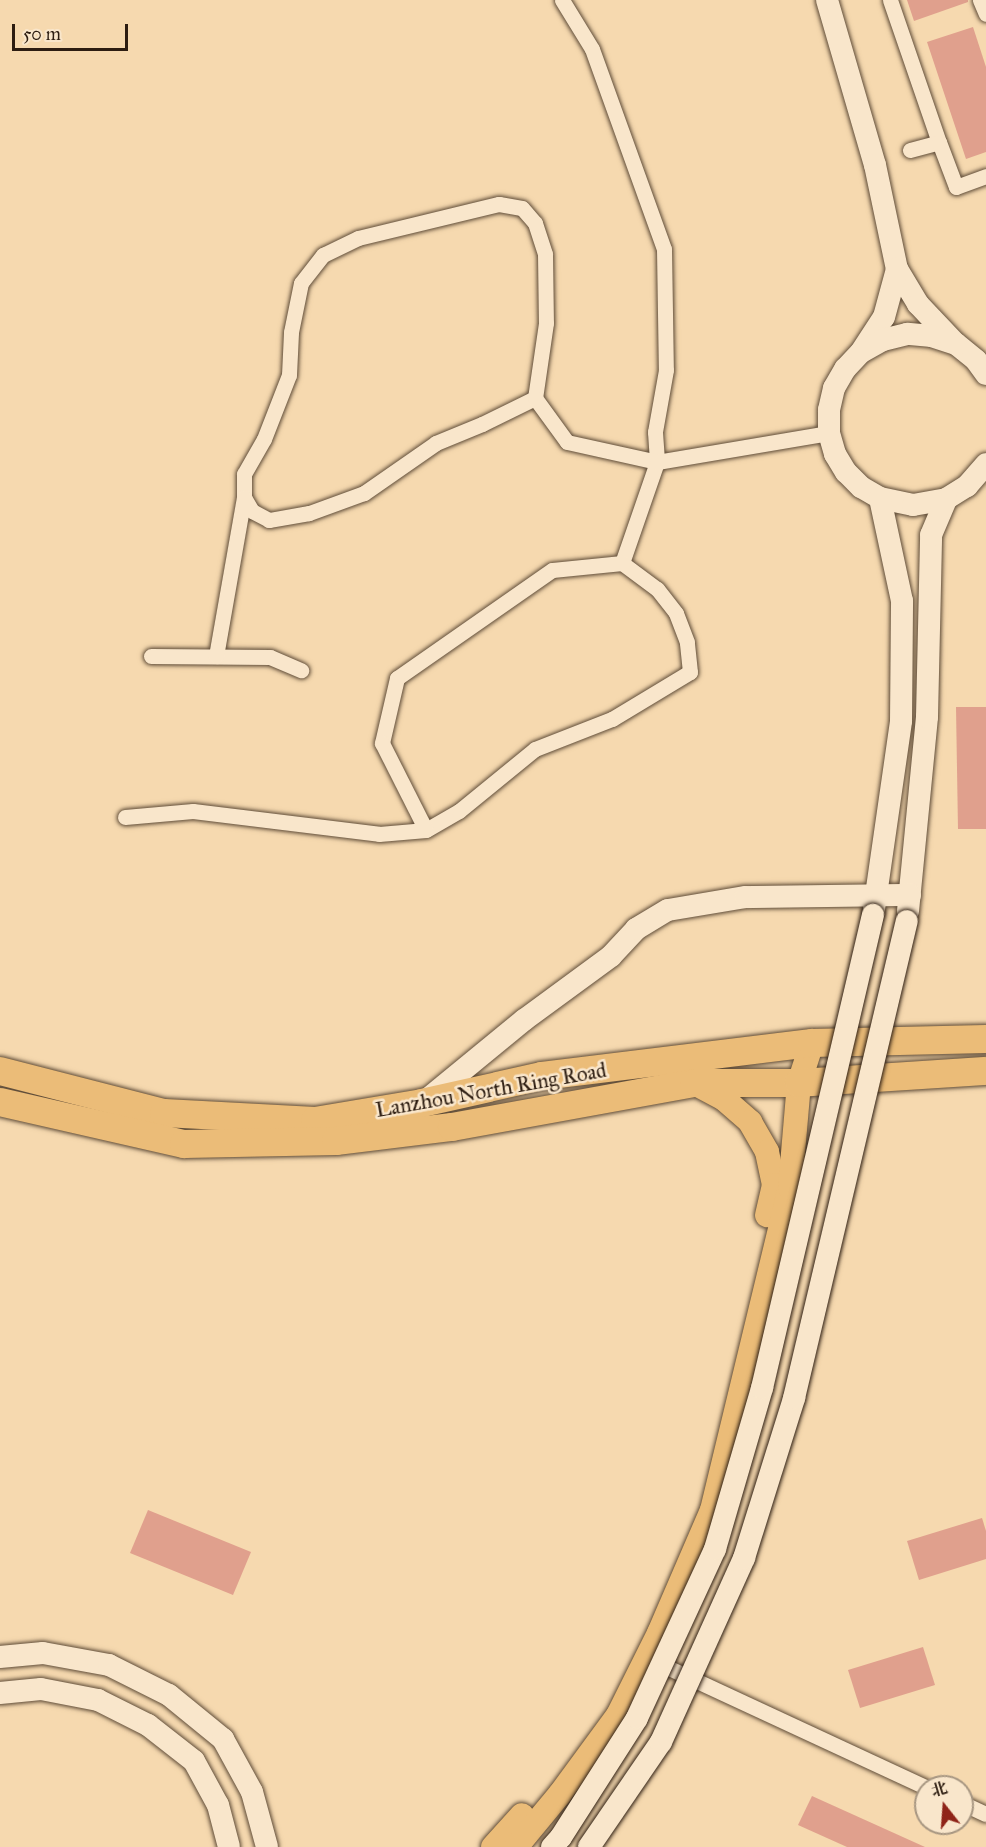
<!DOCTYPE html>
<html>
<head>
<meta charset="utf-8">
<style>
  body { margin:0 }
  #map { position:relative; width:986px; height:1847px; overflow:hidden; background:#f6d9af; font-family:"IM FELL Great Primer","Noto Serif SC",serif }
  div>[style] { position:absolute }
  .building>* { inset:0; background:#e0a08d }
  .roads { filter:drop-shadow(0 0 2px #5f4c38) drop-shadow(0 0 2px #5f4c38) }
  .street>* { height:15px; margin:-7.5px; padding:0 7.5px; transform-origin:7.5px; border-radius:7.5px; background:#f9e6cb }
  .secondary>* { height:22px; margin:-11px; padding:0 11px; transform-origin:11px; border-radius:11px; background:#f9e6cb }
  .primary>* { height:24px; margin:-12px; padding:0 12px; transform-origin:12px; border-radius:12px; background:#ebbc78 }
  .highway>* { height:28px; margin:-14px; padding:0 14px; transform-origin:14px; border-radius:14px; background:#ebbc78 }
  .bridges { filter:drop-shadow(0 0 2px #2d1d11) drop-shadow(0 0 2px #2d1d11) }
  .secondary-bridge>* { height:22px; margin:-11px; padding:0 11px; transform-origin:11px; border-radius:11px; background:#f9e6cb }
  span { translate:-50% -50%; white-space:nowrap; text-align:center; line-height:1.15; -webkit-text-stroke:5px #f9e6cb; paint-order:stroke }
  .street-label { font-size:21px; color:#2d1d11 }
  .north { position:absolute; left:914px; top:1775px; width:60px; height:60px; box-sizing:border-box; background:#f9e6cb; border:2px solid #a79681; border-radius:50%; rotate:343deg; font-size:16px; font-weight:700; line-height:24px; text-align:center; color:#2d1d11 }
  .north::after { content:''; display:block; margin:auto; width:21px; height:27px; background:#8f2418; clip-path:polygon(50% 0,100% 100%,50% 72%,0 100%) }
  .scale { position:absolute; left:12px; top:24px; width:116px; height:27px; box-sizing:border-box; border:3px solid #2d1d11; border-top:0; padding-left:8px; font-size:18px; line-height:21px; white-space:nowrap; color:#2d1d11; -webkit-text-stroke:4px #f9e6cb; paint-order:stroke }
</style>
</head>
<body>
<div id="map">
  <div class="building">
    <i style="clip-path:polygon(907px 0,968px 0,968px 2px,914px 21px)"></i>
    <i style="clip-path:polygon(973px 27px,986px 67px,986px 152px,966px 159px,927px 42px)"></i>
    <i style="clip-path:polygon(956px 707px,986px 707px,986px 829px,958px 829px)"></i>
    <i style="clip-path:polygon(148px 1510px,251px 1552px,233px 1595px,130px 1553px)"></i>
    <i style="clip-path:polygon(982px 1518px,986px 1531px,986px 1559px,919px 1580px,907px 1541px)"></i>
    <i style="clip-path:polygon(923px 1647px,935px 1685px,860px 1708px,848px 1670px)"></i>
    <i style="clip-path:polygon(812px 1796px,925px 1847px,847px 1847px,798px 1825px)"></i>
  </div>
  <div class="roads">
    <div class="street">
      <i style="left:562px;top:0;width:57px;rotate:58.5deg"></i>
      <i style="left:592px;top:49px;width:213px;rotate:70.2deg"></i>
      <i style="left:664px;top:249px;width:121px;rotate:89.1deg"></i>
      <i style="left:666px;top:370px;width:63px;rotate:100.1deg"></i>
      <i style="left:655px;top:432px;width:30px;rotate:86deg"></i>
      <i style="left:657px;top:462px;width:107px;rotate:109.1deg"></i>
      <i style="left:890px;top:0;width:150px;rotate:71deg"></i>
      <i style="left:980px;top:0;width:15px;rotate:67deg"></i>
      <i style="left:910px;top:150px;width:30px;rotate:-15deg"></i>
      <i style="left:939px;top:142px;width:48px;rotate:69.3deg"></i>
      <i style="left:956px;top:187px;width:32px;rotate:-20deg"></i>
      <i style="left:535px;top:398px;width:59px;rotate:153.9deg"></i>
      <i style="left:482px;top:424px;width:50px;rotate:157.6deg"></i>
      <i style="left:436px;top:443px;width:88px;rotate:145.2deg"></i>
      <i style="left:364px;top:493px;width:59px;rotate:160deg"></i>
      <i style="left:309px;top:513px;width:41px;rotate:170.1deg"></i>
      <i style="left:269px;top:520px;width:19px;rotate:-152deg"></i>
      <i style="left:252px;top:511px;width:16px;rotate:-120deg"></i>
      <i style="left:244px;top:497px;width:23px;rotate:-90deg"></i>
      <i style="left:244px;top:474px;width:40px;rotate:-60.3deg"></i>
      <i style="left:264px;top:439px;width:69px;rotate:-68.7deg"></i>
      <i style="left:289px;top:375px;width:43px;rotate:-87.3deg"></i>
      <i style="left:291px;top:332px;width:50px;rotate:-78.5deg"></i>
      <i style="left:301px;top:283px;width:36px;rotate:-52deg"></i>
      <i style="left:323px;top:255px;width:39px;rotate:-26deg"></i>
      <i style="left:358px;top:238px;width:145px;rotate:-13.6deg"></i>
      <i style="left:499px;top:204px;width:23px;rotate:10deg"></i>
      <i style="left:522px;top:208px;width:20px;rotate:49deg"></i>
      <i style="left:535px;top:223px;width:33px;rotate:72deg"></i>
      <i style="left:545px;top:254px;width:69px;rotate:89.2deg"></i>
      <i style="left:546px;top:323px;width:76px;rotate:98.3deg"></i>
      <i style="left:535px;top:398px;width:54px;rotate:54deg"></i>
      <i style="left:567px;top:442px;width:92px;rotate:12.5deg"></i>
      <i style="left:657px;top:462px;width:174px;rotate:-9.6deg"></i>
      <i style="left:151px;top:656px;width:119px;rotate:0.5deg"></i>
      <i style="left:270px;top:657px;width:34px;rotate:23deg"></i>
      <i style="left:216px;top:656px;width:161px;rotate:-80deg"></i>
      <i style="left:125px;top:817px;width:68px;rotate:-5deg"></i>
      <i style="left:193px;top:811px;width:187px;rotate:7deg"></i>
      <i style="left:379px;top:834px;width:47px;rotate:-4.9deg"></i>
      <i style="left:426px;top:830px;width:38px;rotate:-30deg"></i>
      <i style="left:459px;top:811px;width:98px;rotate:-39.2deg"></i>
      <i style="left:535px;top:749px;width:83px;rotate:-21.3deg"></i>
      <i style="left:612px;top:719px;width:91px;rotate:-31.1deg"></i>
      <i style="left:690px;top:672px;width:30px;rotate:-96deg"></i>
      <i style="left:687px;top:642px;width:31px;rotate:-111deg"></i>
      <i style="left:676px;top:613px;width:31px;rotate:-128deg"></i>
      <i style="left:657px;top:589px;width:44px;rotate:-143.4deg"></i>
      <i style="left:622px;top:563px;width:70px;rotate:174.3deg"></i>
      <i style="left:552px;top:570px;width:189px;rotate:145.1deg"></i>
      <i style="left:397px;top:678px;width:67px;rotate:103deg"></i>
      <i style="left:382px;top:743px;width:97px;rotate:63.2deg"></i>
      <i style="left:654px;top:1661px;width:300px;rotate:24.9deg"></i>
      <i style="left:962px;top:1803px;width:26px;rotate:25deg"></i>
    </div>
    <div class="secondary">
      <i style="left:827px;top:0;width:172px;rotate:73.8deg"></i>
      <i style="left:875px;top:165px;width:106px;rotate:78.1deg"></i>
      <i style="left:897px;top:269px;width:41px;rotate:59deg"></i>
      <i style="left:918px;top:304px;width:51px;rotate:46.6deg"></i>
      <i style="left:863px;top:349px;width:38px;rotate:-57deg"></i>
      <i style="left:884px;top:317px;width:50px;rotate:-74.8deg"></i>
      <i style="left:986px;top:374px;width:17px;rotate:-126deg"></i>
      <i style="left:976px;top:360px;width:26px;rotate:-141deg"></i>
      <i style="left:956px;top:344px;width:25px;rotate:-162deg"></i>
      <i style="left:932px;top:336px;width:25px;rotate:-175deg"></i>
      <i style="left:907px;top:334px;width:25px;rotate:166deg"></i>
      <i style="left:883px;top:340px;width:25px;rotate:151deg"></i>
      <i style="left:861px;top:352px;width:23px;rotate:133deg"></i>
      <i style="left:845px;top:369px;width:22px;rotate:120deg"></i>
      <i style="left:834px;top:388px;width:23px;rotate:103deg"></i>
      <i style="left:829px;top:410px;width:23px;rotate:90deg"></i>
      <i style="left:829px;top:433px;width:22px;rotate:74deg"></i>
      <i style="left:835px;top:454px;width:21px;rotate:59deg"></i>
      <i style="left:846px;top:472px;width:21px;rotate:45deg"></i>
      <i style="left:861px;top:487px;width:22px;rotate:30deg"></i>
      <i style="left:880px;top:498px;width:34px;rotate:12deg"></i>
      <i style="left:913px;top:505px;width:34px;rotate:-10deg"></i>
      <i style="left:946px;top:499px;width:25px;rotate:-32deg"></i>
      <i style="left:967px;top:486px;width:29px;rotate:-49deg"></i>
      <i style="left:874px;top:909px;width:190px;rotate:-81.8deg"></i>
      <i style="left:901px;top:721px;width:120px;rotate:-89.5deg"></i>
      <i style="left:902px;top:601px;width:105px;rotate:-102.1deg"></i>
      <i style="left:908px;top:911px;width:195px;rotate:-84.4deg"></i>
      <i style="left:927px;top:717px;width:182px;rotate:-88.7deg"></i>
      <i style="left:931px;top:535px;width:39px;rotate:-67deg"></i>
      <i style="left:424px;top:1102px;width:129px;rotate:-39.4deg"></i>
      <i style="left:524px;top:1020px;width:108px;rotate:-36.3deg"></i>
      <i style="left:611px;top:956px;width:37px;rotate:-47deg"></i>
      <i style="left:636px;top:929px;width:37px;rotate:-31deg"></i>
      <i style="left:668px;top:910px;width:79px;rotate:-9.5deg"></i>
      <i style="left:746px;top:897px;width:164px;rotate:-0.7deg"></i>
      <i style="left:0;top:1657px;width:43px;rotate:-5.3deg"></i>
      <i style="left:43px;top:1653px;width:67px;rotate:10.3deg"></i>
      <i style="left:109px;top:1665px;width:67px;rotate:26.6deg"></i>
      <i style="left:169px;top:1695px;width:70px;rotate:39.2deg"></i>
      <i style="left:223px;top:1739px;width:60px;rotate:61.3deg"></i>
      <i style="left:252px;top:1792px;width:57px;rotate:74.7deg"></i>
      <i style="left:0;top:1693px;width:41px;rotate:-5.6deg"></i>
      <i style="left:41px;top:1689px;width:58px;rotate:10.9deg"></i>
      <i style="left:98px;top:1700px;width:56px;rotate:26.6deg"></i>
      <i style="left:148px;top:1725px;width:58px;rotate:38deg"></i>
      <i style="left:194px;top:1761px;width:50px;rotate:61.4deg"></i>
      <i style="left:218px;top:1805px;width:43px;rotate:75.3deg"></i>
    </div>
    <div class="primary">
      <i style="left:694px;top:1083px;width:34px;rotate:28deg"></i>
      <i style="left:724px;top:1099px;width:35px;rotate:41deg"></i>
      <i style="left:750px;top:1122px;width:34px;rotate:60deg"></i>
      <i style="left:767px;top:1152px;width:34px;rotate:78deg"></i>
      <i style="left:774px;top:1185px;width:31px;rotate:103deg"></i>
      <i style="left:493px;top:1847px;width:43px;rotate:-47.8deg"></i>
      <i style="left:516px;top:1847px;width:69px;rotate:-50.3deg"></i>
      <i style="left:560px;top:1794px;width:98px;rotate:-53.7deg"></i>
      <i style="left:618px;top:1715px;width:92px;rotate:-63.4deg"></i>
      <i style="left:659px;top:1633px;width:134px;rotate:-66.7deg"></i>
      <i style="left:712px;top:1510px;width:331px;rotate:-76.4deg"></i>
      <i style="left:790px;top:1188px;width:105px;rotate:-85.1deg"></i>
      <i style="left:799px;top:1083px;width:42px;rotate:-72deg"></i>
    </div>
    <div class="highway">
      <i style="left:0;top:1071px;width:169px;rotate:14.4deg"></i>
      <i style="left:164px;top:1113px;width:151px;rotate:3deg"></i>
      <i style="left:315px;top:1121px;width:109px;rotate:-9.5deg"></i>
      <i style="left:422px;top:1103px;width:123px;rotate:-12.7deg"></i>
      <i style="left:542px;top:1076px;width:272px;rotate:-7deg"></i>
      <i style="left:812px;top:1043px;width:174px;rotate:-1.3deg"></i>
      <i style="left:0;top:1102px;width:189px;rotate:12.9deg"></i>
      <i style="left:184px;top:1144px;width:152px;rotate:-1.1deg"></i>
      <i style="left:336px;top:1141px;width:117px;rotate:-6.9deg"></i>
      <i style="left:452px;top:1127px;width:246px;rotate:-10.3deg"></i>
      <i style="left:694px;top:1083px;width:105px"></i>
      <i style="left:799px;top:1083px;width:187px;rotate:-3.7deg"></i>
    </div>
  </div>
  <div class="bridges">
    <div class="secondary-bridge">
      <i style="left:552px;top:1847px;width:13px;rotate:-48deg"></i>
      <i style="left:561px;top:1837px;width:141px;rotate:-57.4deg"></i>
      <i style="left:637px;top:1718px;width:186px;rotate:-65.2deg"></i>
      <i style="left:715px;top:1549px;width:168px;rotate:-73.7deg"></i>
      <i style="left:762px;top:1388px;width:486px;rotate:-76.8deg"></i>
      <i style="left:589px;top:1847px;width:127px;rotate:-55.6deg"></i>
      <i style="left:661px;top:1742px;width:202px;rotate:-65.7deg"></i>
      <i style="left:744px;top:1558px;width:168px;rotate:-72.6deg"></i>
      <i style="left:794px;top:1398px;width:490px;rotate:-76.7deg"></i>
    </div>
  </div>
  <div class="street-label">
    <span style="left:491px;top:1090px;rotate:-10deg">Lanzhou North Ring Road</span>
  </div>
  <div class="north">北</div>
  <div class="scale">50 m</div>
</div>
</body>
</html>
